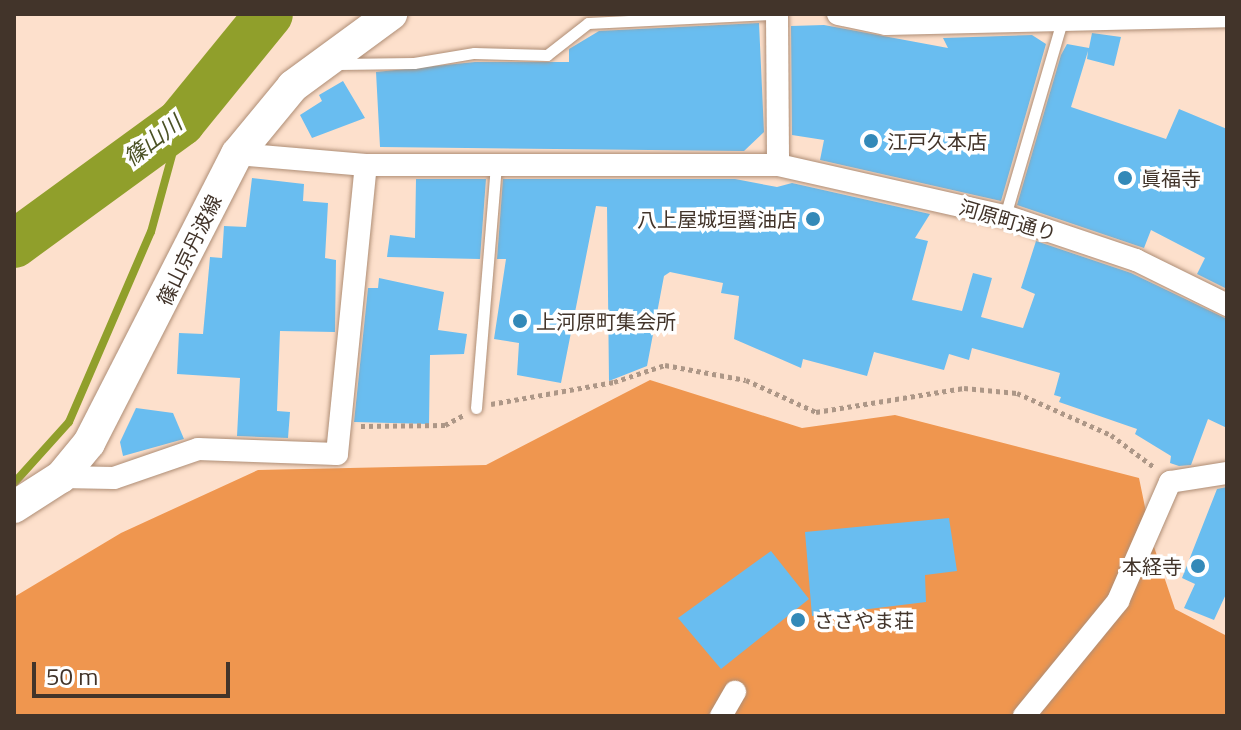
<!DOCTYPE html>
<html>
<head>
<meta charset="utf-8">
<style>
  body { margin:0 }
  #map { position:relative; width:1241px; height:730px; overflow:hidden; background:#fde0cc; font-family:"Titillium Web","Noto Sans JP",sans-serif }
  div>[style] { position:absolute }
  .forest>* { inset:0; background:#ef964f }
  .stream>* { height:8px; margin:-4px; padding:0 4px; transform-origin:4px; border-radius:4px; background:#909f2b }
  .river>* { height:48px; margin:-24px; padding:0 24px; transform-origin:24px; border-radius:24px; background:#909f2b }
  .building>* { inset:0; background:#69bdf0 }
  .path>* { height:5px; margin-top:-2.5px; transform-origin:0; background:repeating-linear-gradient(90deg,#ad9787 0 4px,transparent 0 8px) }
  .roads { filter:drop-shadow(0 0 2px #ae8d75) drop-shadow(0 0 2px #ae8d75) }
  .lane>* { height:11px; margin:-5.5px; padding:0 5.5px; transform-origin:5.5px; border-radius:5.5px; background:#fff }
  .street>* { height:22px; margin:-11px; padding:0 11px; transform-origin:11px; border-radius:11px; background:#fff }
  .secondary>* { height:32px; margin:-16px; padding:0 16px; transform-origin:16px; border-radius:16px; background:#fff }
  .dots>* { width:22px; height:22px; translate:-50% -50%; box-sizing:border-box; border:4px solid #fff; border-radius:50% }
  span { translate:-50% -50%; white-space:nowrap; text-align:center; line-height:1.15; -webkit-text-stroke:7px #fff; paint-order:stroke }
  .poi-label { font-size:20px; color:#42342a }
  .left { translate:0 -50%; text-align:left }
  .right { translate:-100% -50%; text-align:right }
  .street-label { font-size:20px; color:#42342a }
  .water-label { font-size:22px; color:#4b5225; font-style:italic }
  .frame { position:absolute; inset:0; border:16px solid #42342a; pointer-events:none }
  .scale { position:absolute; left:32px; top:662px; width:198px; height:36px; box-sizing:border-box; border:4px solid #42342a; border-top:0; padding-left:10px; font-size:24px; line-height:28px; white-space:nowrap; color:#42342a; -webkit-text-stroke:6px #fff; paint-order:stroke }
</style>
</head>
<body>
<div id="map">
  <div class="forest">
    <i style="clip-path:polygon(650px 380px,802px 428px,895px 415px,1139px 478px,1152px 541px,1175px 609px,1227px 636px,1227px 716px,14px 716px,14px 597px,121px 533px,258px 470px,486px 465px)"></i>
  </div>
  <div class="stream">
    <i style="left:14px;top:483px;width:82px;rotate:-48deg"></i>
    <i style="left:69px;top:422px;width:207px;rotate:-66.7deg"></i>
    <i style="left:151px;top:232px;width:114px;rotate:-74.7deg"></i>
  </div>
  <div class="river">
    <i style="left:14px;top:244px;width:207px;rotate:-36.1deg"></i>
    <i style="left:181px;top:122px;width:139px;rotate:-50.8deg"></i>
  </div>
  <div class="building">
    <i style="clip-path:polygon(759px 23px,764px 132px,744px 151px,380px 147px,376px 72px,475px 62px,569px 62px,569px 49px,599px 31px)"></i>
    <i style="clip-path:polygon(824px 25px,948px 48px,943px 38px,1032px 35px,1046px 44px,1001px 201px,820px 160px,824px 140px,792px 135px,791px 26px)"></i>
    <i style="clip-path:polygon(1092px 33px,1121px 37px,1114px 66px,1087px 59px,1088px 51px,1071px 107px,1166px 139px,1179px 109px,1227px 129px,1227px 289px,1197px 274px,1205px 258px,1151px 230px,1144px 248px,1017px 205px,1061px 55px,1067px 44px,1089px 48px)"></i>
    <i style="clip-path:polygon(343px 81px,365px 118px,312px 138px,300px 115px,322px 101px,319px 95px)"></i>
    <i style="clip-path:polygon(252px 178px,304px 184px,303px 201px,328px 203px,325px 258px,336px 260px,335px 332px,280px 331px,277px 411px,290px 412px,288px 438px,237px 436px,240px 378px,177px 374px,179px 333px,203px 334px,210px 257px,222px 258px,224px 226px,246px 227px)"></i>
    <i style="clip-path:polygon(416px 179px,486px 179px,480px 259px,387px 257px,390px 235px,415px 238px)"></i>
    <i style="clip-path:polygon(503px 179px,735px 179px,777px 187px,792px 183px,930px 214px,915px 238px,928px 241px,912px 300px,962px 311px,973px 273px,992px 278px,981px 317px,1023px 328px,1035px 294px,1021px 288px,1036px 241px,1131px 273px,1227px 319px,1227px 428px,1208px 419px,1191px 465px,1179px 466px,1170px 463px,1171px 456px,1135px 434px,1137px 429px,1059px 402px,1061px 397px,1054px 395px,1060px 373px,972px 348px,969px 360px,949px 354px,944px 370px,874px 352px,867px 376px,803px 359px,801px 368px,734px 339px,739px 296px,721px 293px,723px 283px,670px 272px,664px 276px,647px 366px,609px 381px,607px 207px,596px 206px,561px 383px,517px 375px,519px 343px,494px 339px,506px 259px,497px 259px)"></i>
    <i style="clip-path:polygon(379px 278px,444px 292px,438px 330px,467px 334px,464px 354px,430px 355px,429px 424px,354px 422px,368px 288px,378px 288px)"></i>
    <i style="clip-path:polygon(136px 408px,173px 413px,184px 439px,123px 456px,120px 442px)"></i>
    <i style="clip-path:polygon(1227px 487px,1227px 592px,1214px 620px,1184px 608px,1195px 584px,1182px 578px,1217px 489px)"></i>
    <i style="clip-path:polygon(949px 518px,957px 571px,925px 575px,926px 602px,812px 616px,805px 532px)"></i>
    <i style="clip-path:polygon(771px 551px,809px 599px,721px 669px,678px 618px)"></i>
  </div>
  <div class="path">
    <i style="left:491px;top:404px;width:125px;rotate:-10.1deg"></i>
    <i style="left:614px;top:382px;width:54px;rotate:-18.4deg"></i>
    <i style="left:665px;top:365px;width:82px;rotate:10.5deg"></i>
    <i style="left:746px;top:380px;width:77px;rotate:24.6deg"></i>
    <i style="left:816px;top:412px;width:150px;rotate:-9.2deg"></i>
    <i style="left:964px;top:388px;width:53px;rotate:5.4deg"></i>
    <i style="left:1017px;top:393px;width:103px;rotate:24.1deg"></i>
    <i style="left:1111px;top:435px;width:54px;rotate:36.7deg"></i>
    <i style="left:361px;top:426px;width:84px;rotate:-0.7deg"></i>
    <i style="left:445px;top:425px;width:21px;rotate:-28deg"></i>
  </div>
  <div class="roads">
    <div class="lane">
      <i style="left:338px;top:64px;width:76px;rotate:-0.8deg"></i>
      <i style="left:414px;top:63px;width:61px;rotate:-9.5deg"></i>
      <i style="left:474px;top:53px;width:73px;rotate:1.6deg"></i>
      <i style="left:547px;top:55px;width:52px;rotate:-38deg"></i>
      <i style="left:588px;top:23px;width:182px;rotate:-2.8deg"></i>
      <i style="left:1005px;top:216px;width:203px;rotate:-73.7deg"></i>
      <i style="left:476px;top:408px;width:245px;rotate:-85.3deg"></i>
    </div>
    <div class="street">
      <i style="left:777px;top:14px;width:151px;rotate:89.6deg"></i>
      <i style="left:838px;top:14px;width:49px;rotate:11.8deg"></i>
      <i style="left:886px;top:24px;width:341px;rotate:-1.3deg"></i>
      <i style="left:237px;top:154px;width:129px;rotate:4.9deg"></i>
      <i style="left:366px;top:165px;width:412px"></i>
      <i style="left:778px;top:165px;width:233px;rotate:12.7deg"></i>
      <i style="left:1005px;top:216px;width:138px;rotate:18.6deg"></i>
      <i style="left:1136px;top:260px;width:102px;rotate:26.3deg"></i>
      <i style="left:61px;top:477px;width:53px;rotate:1.1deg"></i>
      <i style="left:114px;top:478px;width:89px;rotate:-19deg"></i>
      <i style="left:198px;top:449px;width:139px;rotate:2.1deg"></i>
      <i style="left:337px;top:454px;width:290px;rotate:-84.3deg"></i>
      <i style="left:721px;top:716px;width:28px;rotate:-60deg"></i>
      <i style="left:1024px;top:716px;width:149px;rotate:-50.7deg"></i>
      <i style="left:1118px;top:601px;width:130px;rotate:-66.4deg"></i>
      <i style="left:1170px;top:482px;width:58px;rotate:-9deg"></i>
    </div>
    <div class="secondary">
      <i style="left:14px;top:507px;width:56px;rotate:-32.6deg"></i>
      <i style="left:61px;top:477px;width:44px;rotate:-50.5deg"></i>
      <i style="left:89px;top:443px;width:325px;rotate:-62.9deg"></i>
      <i style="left:237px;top:154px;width:88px;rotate:-50.5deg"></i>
      <i style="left:293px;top:86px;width:122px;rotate:-36.3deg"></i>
    </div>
  </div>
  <div class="dots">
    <i style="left:871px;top:141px;background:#3389b8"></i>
    <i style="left:1125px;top:178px;background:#3389b8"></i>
    <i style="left:813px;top:219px;background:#3389b8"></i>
    <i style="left:520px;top:321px;background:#3389b8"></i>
    <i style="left:1198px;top:566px;background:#3389b8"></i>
    <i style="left:798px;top:620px;background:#3389b8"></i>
  </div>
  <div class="poi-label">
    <span class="left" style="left:887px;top:141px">江戸久本店</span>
    <span class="left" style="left:1141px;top:178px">眞福寺</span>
    <span class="right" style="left:797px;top:219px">八上屋城垣醤油店</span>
    <span class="left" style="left:536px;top:321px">上河原町集会所</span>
    <span class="right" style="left:1182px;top:566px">本経寺</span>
    <span class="left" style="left:814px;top:620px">ささやま荘</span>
  </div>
  <div class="street-label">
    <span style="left:1008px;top:220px;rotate:16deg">河原町通り</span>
    <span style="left:189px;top:250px;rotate:-64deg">篠山京丹波線</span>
  </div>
  <div class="water-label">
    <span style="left:153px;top:141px;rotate:-38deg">篠山川</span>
  </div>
  <div class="frame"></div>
  <div class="scale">50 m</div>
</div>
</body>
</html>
